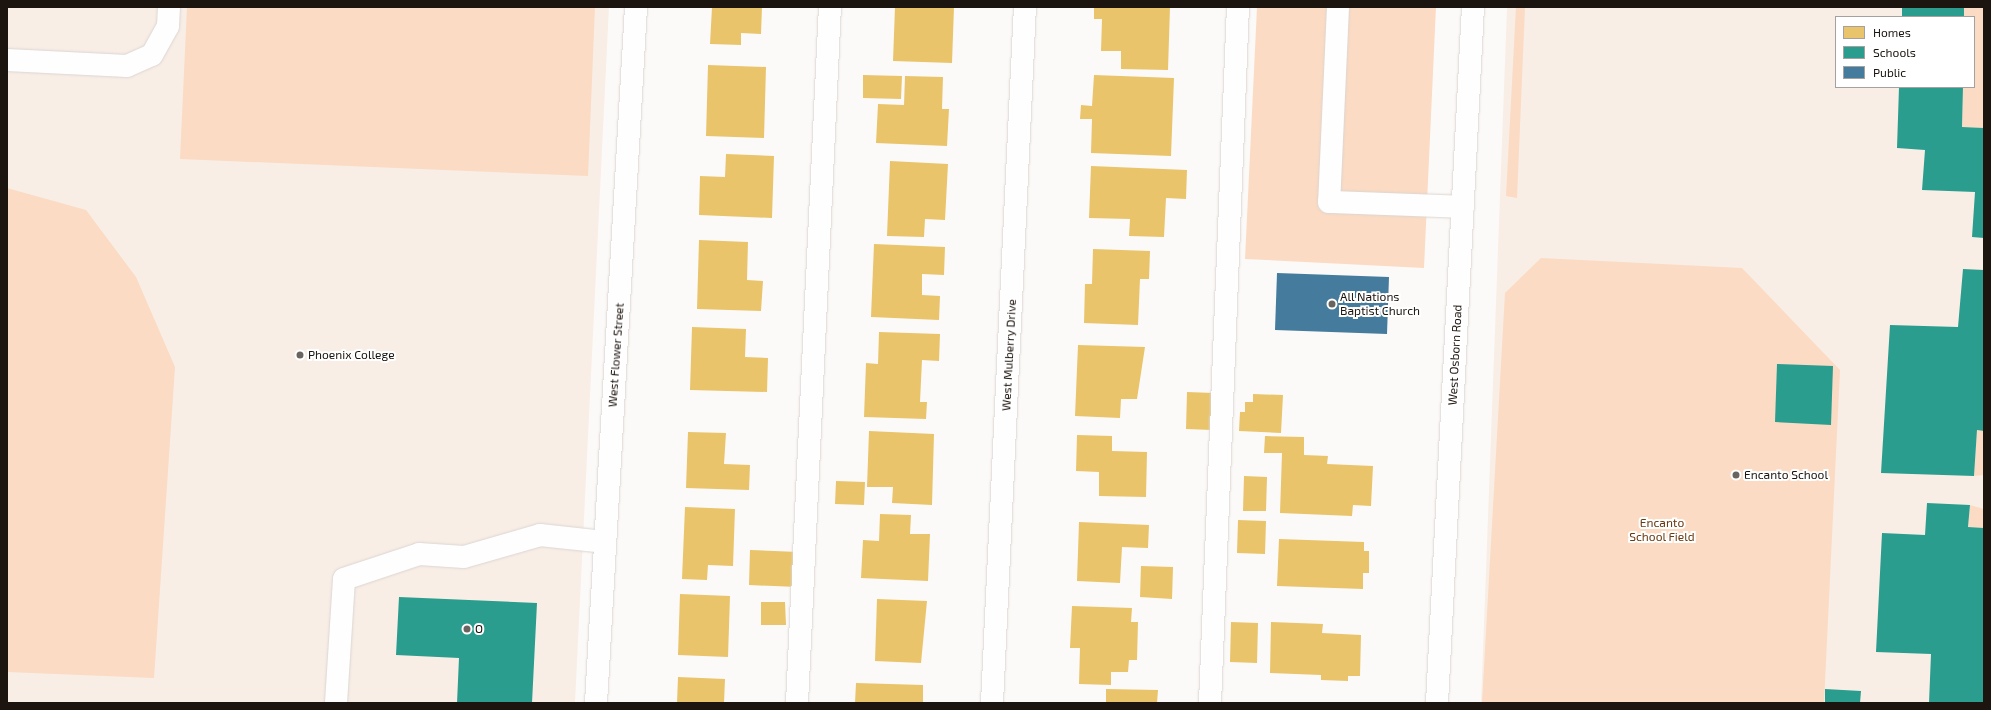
<!DOCTYPE html>
<html>
<head>
<meta charset="utf-8">
<style>
  body { margin:0 }
  #map { position:relative; width:1991px; height:710px; overflow:hidden; background:#fcfaf8; font-family:"Exo 2",sans-serif }
  div>[style] { position:absolute }
  .built>* { inset:0; background:#f8eee6 }
  .green>* { inset:0; background:#fbdbc3 }
  .homes>* { inset:0; background:#e9c46a }
  .schools>* { inset:0; background:#2a9d8f }
  .public>* { inset:0; background:#457b9d }
  .roads { filter:drop-shadow(0 0 1px #dbd5d1) drop-shadow(0 0 1px #dbd5d1) }
  .minor>* { height:22px; margin:-11px; padding:0 11px; transform-origin:11px; border-radius:11px; background:#fffefe }
  .dots>* { width:11px; height:11px; translate:-50% -50%; box-sizing:border-box; border:2px solid #fff; border-radius:50% }
  span { translate:-50% -50%; white-space:nowrap; text-align:center; line-height:1.15; -webkit-text-stroke:4px #fff; paint-order:stroke }
  .poi-label { font-size:12px; color:#1c140f }
  .left { translate:0 -50%; text-align:left }
  .street-label { font-size:12px; color:#1c140f }
  .park-label { font-size:12px; color:#693a0f }
  .frame { position:absolute; inset:0; border:8px solid #1c140f; pointer-events:none }
  .legend { position:absolute; left:1835px; top:16px; width:140px; height:72px; box-sizing:border-box; background:#fff; border:1px solid #a4a19f; margin:0; padding:5px 7px; list-style:none; font-size:12px; color:#1c140f }
  .legend li { display:flex; align-items:center; gap:8px; height:20px }
  .legend b { width:20px; border:1px solid #a4a19f }
</style>
</head>
<body>
<div id="map">
  <div class="built">
    <i style="clip-path:polygon(7px 7px,609px 7px,575px 703px,7px 703px)"></i>
    <i style="clip-path:polygon(evenodd,1507px 7px,1984px 7px,1984px 703px,1481px 703px,1507px 7px,1836px 17px,1974px 17px,1974px 87px,1836px 87px,1836px 17px)"></i>
  </div>
  <div class="green">
    <i style="clip-path:polygon(187px 7px,595px 7px,588px 176px,180px 159px)"></i>
    <i style="clip-path:polygon(1257px 7px,1436px 7px,1424px 268px,1245px 259px)"></i>
    <i style="clip-path:polygon(1516px 7px,1525px 7px,1517px 198px,1506px 196px)"></i>
    <i style="clip-path:polygon(1964px 7px,1984px 7px,1984px 128px,1962px 127px,1963px 87px,1974px 87px,1974px 17px,1964px 17px)"></i>
    <i style="clip-path:polygon(7px 188px,86px 210px,136px 277px,175px 367px,154px 678px,7px 672px)"></i>
    <i style="clip-path:polygon(1541px 258px,1742px 268px,1840px 370px,1824px 703px,1482px 703px,1505px 293px)"></i>
    <i style="clip-path:polygon(1977px 430px,1984px 431px,1984px 475px,1974px 476px)"></i>
    <i style="clip-path:polygon(1970px 505px,1984px 509px,1984px 528px,1968px 527px)"></i>
  </div>
  <div class="homes">
    <i style="clip-path:polygon(712px 7px,762px 7px,761px 34px,741px 33px,741px 45px,710px 44px)"></i>
    <i style="clip-path:polygon(895px 7px,954px 7px,952px 63px,893px 61px)"></i>
    <i style="clip-path:polygon(1094px 7px,1170px 7px,1168px 70px,1121px 69px,1121px 51px,1101px 51px,1102px 19px,1094px 19px)"></i>
    <i style="clip-path:polygon(708px 65px,766px 67px,764px 138px,706px 136px)"></i>
    <i style="clip-path:polygon(863px 75px,902px 76px,901px 99px,863px 98px)"></i>
    <i style="clip-path:polygon(1094px 75px,1174px 78px,1171px 156px,1091px 153px,1092px 119px,1080px 119px,1081px 105px,1092px 106px)"></i>
    <i style="clip-path:polygon(905px 76px,943px 77px,942px 109px,949px 109px,947px 146px,876px 143px,878px 104px,904px 105px)"></i>
    <i style="clip-path:polygon(726px 154px,774px 156px,772px 218px,699px 215px,700px 176px,725px 177px)"></i>
    <i style="clip-path:polygon(890px 161px,948px 164px,945px 220px,925px 219px,924px 237px,887px 236px)"></i>
    <i style="clip-path:polygon(1091px 166px,1187px 170px,1186px 199px,1166px 198px,1164px 237px,1129px 236px,1130px 219px,1089px 218px)"></i>
    <i style="clip-path:polygon(699px 240px,748px 242px,747px 280px,763px 281px,761px 311px,697px 309px)"></i>
    <i style="clip-path:polygon(874px 244px,945px 247px,944px 275px,922px 274px,922px 295px,940px 296px,939px 320px,871px 317px)"></i>
    <i style="clip-path:polygon(1093px 249px,1150px 251px,1149px 279px,1140px 279px,1138px 325px,1084px 323px,1085px 284px,1092px 284px)"></i>
    <i style="clip-path:polygon(692px 327px,746px 329px,745px 357px,768px 358px,767px 392px,690px 390px)"></i>
    <i style="clip-path:polygon(879px 332px,940px 334px,939px 361px,922px 360px,920px 402px,927px 402px,926px 419px,864px 417px,866px 363px,878px 364px)"></i>
    <i style="clip-path:polygon(1078px 345px,1145px 347px,1137px 399px,1121px 399px,1120px 418px,1075px 416px)"></i>
    <i style="clip-path:polygon(1187px 392px,1214px 393px,1212px 430px,1186px 429px)"></i>
    <i style="clip-path:polygon(1253px 394px,1283px 395px,1281px 433px,1239px 431px,1240px 412px,1245px 412px,1245px 402px,1253px 402px)"></i>
    <i style="clip-path:polygon(869px 431px,934px 434px,932px 505px,892px 503px,893px 487px,867px 487px)"></i>
    <i style="clip-path:polygon(688px 432px,726px 433px,724px 464px,750px 465px,749px 490px,686px 488px)"></i>
    <i style="clip-path:polygon(1077px 435px,1112px 436px,1112px 451px,1147px 452px,1146px 497px,1099px 496px,1099px 472px,1076px 471px)"></i>
    <i style="clip-path:polygon(1265px 436px,1304px 437px,1304px 455px,1328px 456px,1327px 464px,1373px 466px,1371px 506px,1353px 505px,1352px 516px,1280px 513px,1282px 453px,1264px 453px)"></i>
    <i style="clip-path:polygon(1244px 476px,1267px 477px,1266px 511px,1243px 511px)"></i>
    <i style="clip-path:polygon(836px 481px,865px 482px,864px 505px,835px 504px)"></i>
    <i style="clip-path:polygon(685px 507px,735px 509px,733px 566px,708px 565px,707px 580px,682px 579px)"></i>
    <i style="clip-path:polygon(880px 514px,911px 515px,910px 534px,930px 534px,928px 581px,861px 578px,863px 540px,879px 541px)"></i>
    <i style="clip-path:polygon(1238px 520px,1266px 521px,1265px 554px,1237px 553px)"></i>
    <i style="clip-path:polygon(1079px 522px,1149px 525px,1148px 548px,1122px 547px,1120px 583px,1077px 581px)"></i>
    <i style="clip-path:polygon(1279px 539px,1364px 542px,1364px 551px,1369px 551px,1369px 573px,1363px 573px,1363px 589px,1277px 586px)"></i>
    <i style="clip-path:polygon(750px 550px,798px 552px,797px 587px,749px 585px)"></i>
    <i style="clip-path:polygon(1141px 566px,1173px 567px,1172px 599px,1140px 597px)"></i>
    <i style="clip-path:polygon(680px 594px,730px 596px,728px 657px,678px 655px)"></i>
    <i style="clip-path:polygon(877px 599px,927px 601px,921px 663px,875px 661px)"></i>
    <i style="clip-path:polygon(761px 602px,785px 602px,786px 625px,761px 625px)"></i>
    <i style="clip-path:polygon(1072px 606px,1132px 608px,1131px 622px,1138px 622px,1137px 660px,1129px 660px,1128px 672px,1111px 672px,1111px 685px,1079px 684px,1080px 648px,1070px 648px)"></i>
    <i style="clip-path:polygon(1231px 622px,1258px 623px,1257px 663px,1230px 662px)"></i>
    <i style="clip-path:polygon(1271px 622px,1323px 624px,1322px 633px,1361px 635px,1360px 676px,1348px 676px,1348px 681px,1321px 680px,1321px 675px,1270px 673px)"></i>
    <i style="clip-path:polygon(678px 677px,725px 679px,724px 703px,677px 703px)"></i>
    <i style="clip-path:polygon(856px 683px,923px 685px,923px 703px,855px 703px)"></i>
    <i style="clip-path:polygon(1106px 689px,1158px 690px,1157px 703px,1106px 703px)"></i>
  </div>
  <div class="schools">
    <i style="clip-path:polygon(1902px 7px,1964px 7px,1964px 17px,1902px 17px)"></i>
    <i style="clip-path:polygon(1899px 87px,1963px 87px,1962px 127px,1984px 128px,1984px 238px,1972px 237px,1975px 192px,1922px 190px,1925px 150px,1897px 148px)"></i>
    <i style="clip-path:polygon(1963px 269px,1984px 270px,1984px 431px,1977px 430px,1974px 476px,1881px 473px,1890px 325px,1958px 327px)"></i>
    <i style="clip-path:polygon(1777px 364px,1833px 366px,1831px 425px,1775px 422px)"></i>
    <i style="clip-path:polygon(1927px 503px,1970px 505px,1968px 527px,1984px 528px,1984px 703px,1929px 703px,1931px 654px,1876px 652px,1882px 533px,1925px 535px)"></i>
    <i style="clip-path:polygon(399px 597px,537px 603px,532px 703px,457px 703px,459px 658px,396px 655px)"></i>
    <i style="clip-path:polygon(1825px 689px,1861px 691px,1860px 703px,1825px 703px)"></i>
  </div>
  <div class="public">
    <i style="clip-path:polygon(1277px 273px,1389px 277px,1387px 334px,1275px 330px)"></i>
  </div>
  <div class="roads">
    <div class="minor">
      <i style="left:1338px;top:7px;width:195px;rotate:92.6deg"></i>
      <i style="left:1329px;top:202px;width:134px;rotate:2.1deg"></i>
      <i style="left:7px;top:60px;width:120px;rotate:2.9deg"></i>
      <i style="left:127px;top:66px;width:27px;rotate:-24deg"></i>
      <i style="left:152px;top:55px;width:33px;rotate:-61deg"></i>
      <i style="left:168px;top:26px;width:19px;rotate:-87deg"></i>
      <i style="left:336px;top:703px;width:124px;rotate:-86.3deg"></i>
      <i style="left:344px;top:579px;width:79px;rotate:-18.4deg"></i>
      <i style="left:419px;top:554px;width:45px;rotate:3.8deg"></i>
      <i style="left:464px;top:557px;width:79px;rotate:-16.1deg"></i>
      <i style="left:540px;top:535px;width:64px;rotate:6.2deg"></i>
      <i style="left:596px;top:703px;width:697px;rotate:-86.71deg"></i>
      <i style="left:797px;top:703px;width:697px;rotate:-87.29deg"></i>
      <i style="left:992px;top:703px;width:697px;rotate:-87.29deg"></i>
      <i style="left:1210px;top:703px;width:697px;rotate:-87.7deg"></i>
      <i style="left:1437px;top:703px;width:697px;rotate:-87.04deg"></i>
    </div>
  </div>
  <div class="dots">
    <i style="left:1332px;top:304px;background:#6a6461"></i>
    <i style="left:300px;top:355px;background:#6a6461"></i>
    <i style="left:1736px;top:475px;background:#6a6461"></i>
    <i style="left:467px;top:629px;background:#6a6461"></i>
  </div>
  <div class="poi-label">
    <span class="left" style="left:1340px;top:304px">All Nations<br>Baptist Church</span>
    <span class="left" style="left:308px;top:355px">Phoenix College</span>
    <span class="left" style="left:1744px;top:475px">Encanto School</span>
    <span class="left" style="left:475px;top:629px">O</span>
  </div>
  <div class="street-label">
    <span style="left:616px;top:355px;rotate:-86deg">West Flower Street</span>
    <span style="left:1009px;top:355px;rotate:-87deg">West Mulberry Drive</span>
    <span style="left:1455px;top:355px;rotate:-87deg">West Osborn Road</span>
  </div>
  <div class="park-label">
    <span style="left:1662px;top:530px">Encanto<br>School Field</span>
  </div>
  <div class="frame"></div>
  <ul class="legend">
  <li><b style="height:11px;background:#e9c46a"></b>Homes</li>
  <li><b style="height:11px;background:#2a9d8f"></b>Schools</li>
  <li><b style="height:11px;background:#457b9d"></b>Public</li>
  </ul>
</div>
</body>
</html>
